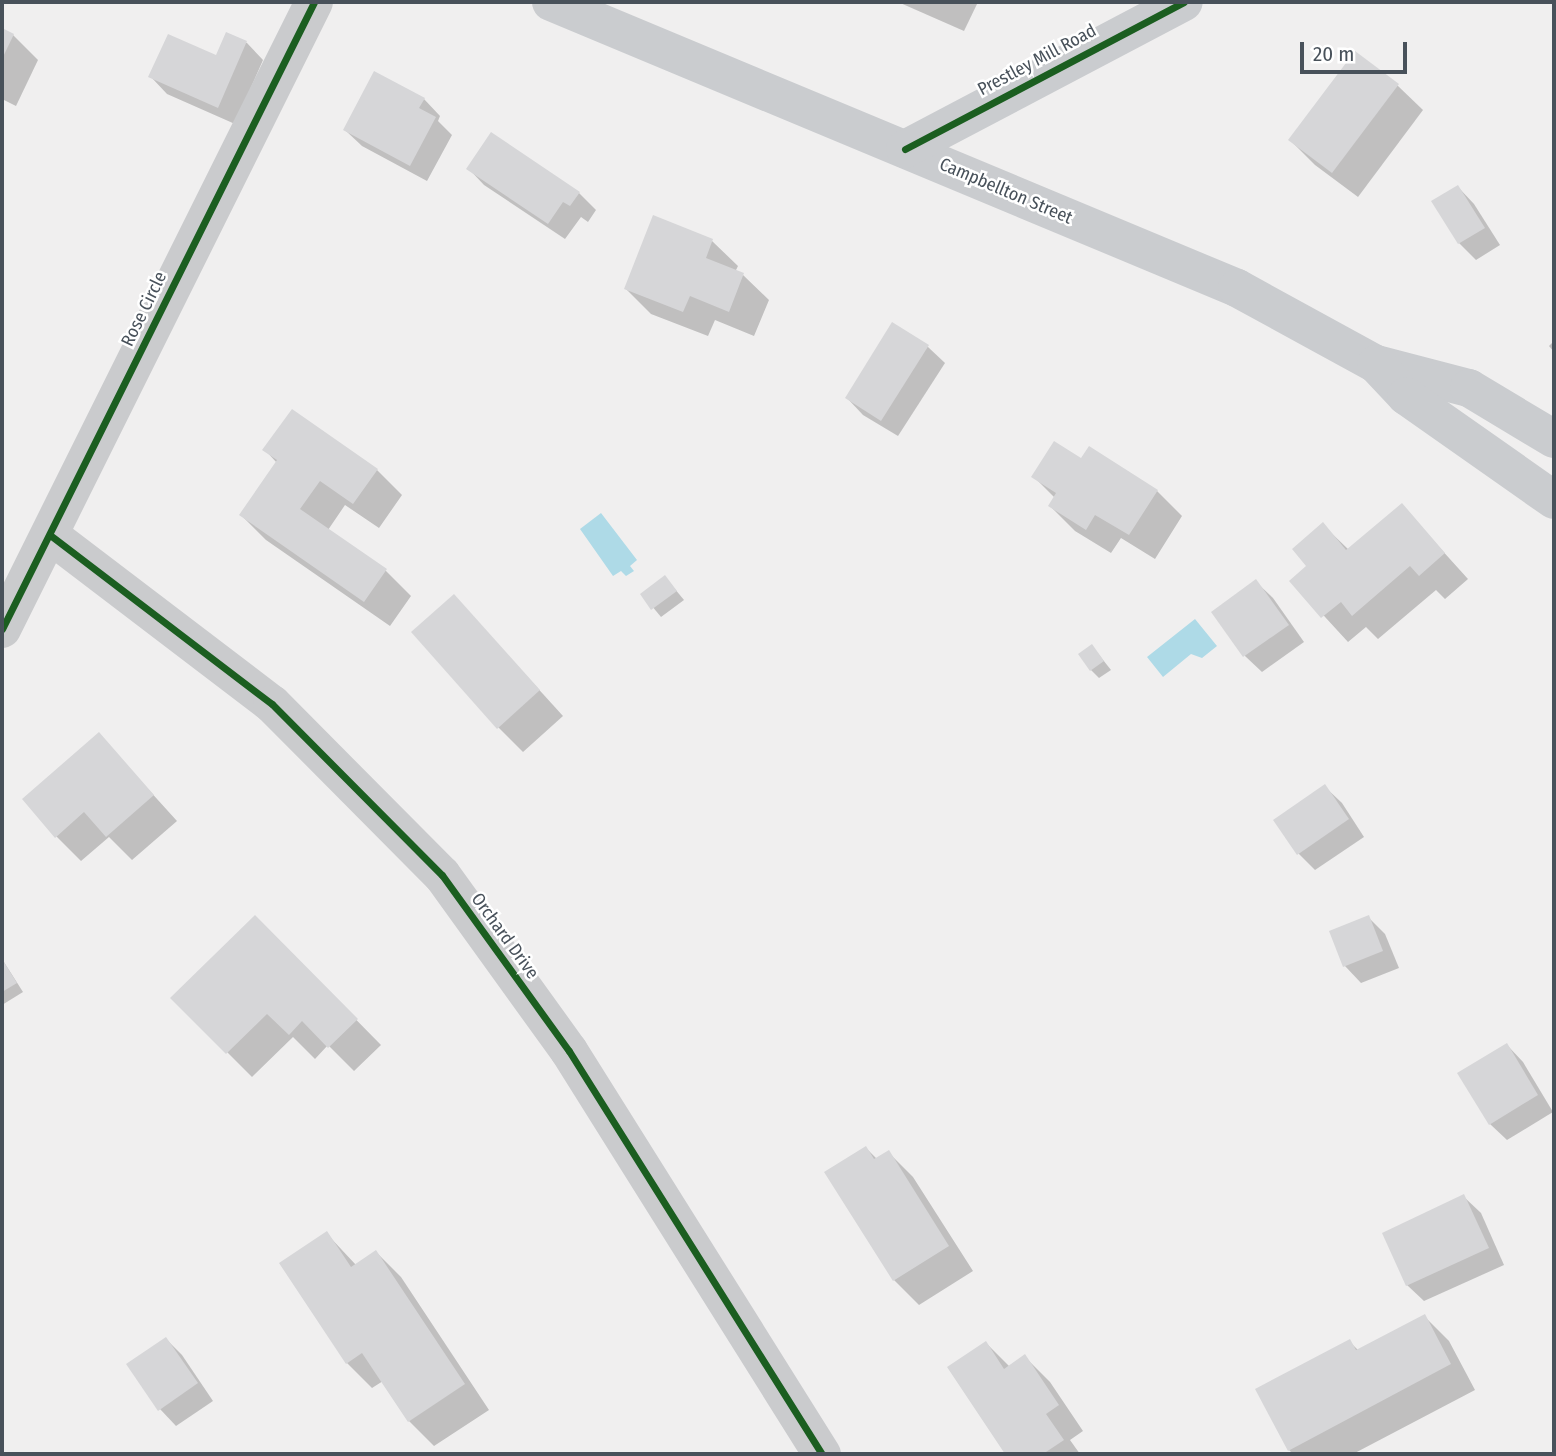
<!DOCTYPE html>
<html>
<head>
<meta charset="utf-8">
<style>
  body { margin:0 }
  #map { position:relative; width:1556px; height:1456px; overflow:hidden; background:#f0efef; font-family:"Fira Sans Condensed",sans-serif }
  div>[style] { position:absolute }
  .water>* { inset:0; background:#aedae7 }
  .shadow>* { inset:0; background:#0003 }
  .building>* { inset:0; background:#d6d6d8 }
  .street>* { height:38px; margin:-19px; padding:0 19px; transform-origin:19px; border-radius:19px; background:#cacbcd }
  .secondary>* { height:38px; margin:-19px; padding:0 19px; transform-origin:19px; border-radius:19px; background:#cacccf }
  .cycleway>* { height:7px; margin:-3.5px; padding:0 3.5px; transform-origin:3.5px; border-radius:3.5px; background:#1b5e20 }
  span { translate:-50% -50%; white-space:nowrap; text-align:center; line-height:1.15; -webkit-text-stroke:5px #fff; paint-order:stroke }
  .street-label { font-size:18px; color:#48515a }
  .frame { position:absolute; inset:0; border:4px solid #48515a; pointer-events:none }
  .scale { position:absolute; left:1300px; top:42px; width:107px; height:32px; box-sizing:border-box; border:4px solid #48515a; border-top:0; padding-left:9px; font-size:21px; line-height:24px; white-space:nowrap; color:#48515a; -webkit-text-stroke:5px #fff; paint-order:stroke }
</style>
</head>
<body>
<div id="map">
  <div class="water">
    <i style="clip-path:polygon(601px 513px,637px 560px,630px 566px,634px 571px,626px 576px,621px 571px,613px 576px,580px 529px)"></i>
    <i style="clip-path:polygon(1195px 619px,1217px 646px,1202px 658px,1191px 654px,1163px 677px,1147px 657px)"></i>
  </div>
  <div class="shadow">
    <i style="clip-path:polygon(898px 2px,978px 2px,964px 31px)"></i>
    <i style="clip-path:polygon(2px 30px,13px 35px,38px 60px,16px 106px,2px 99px)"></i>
    <i style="clip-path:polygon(227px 35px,247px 43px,263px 60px,235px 124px,167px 94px,151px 77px,217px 57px)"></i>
    <i style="clip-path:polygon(1355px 53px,1398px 86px,1423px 110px,1358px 197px,1315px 165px,1290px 140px)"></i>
    <i style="clip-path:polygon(424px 99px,440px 116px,438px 121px,452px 135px,427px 181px,362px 146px,345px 130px)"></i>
    <i style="clip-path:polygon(468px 168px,579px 193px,596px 210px,588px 222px,581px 217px,565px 239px,484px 185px)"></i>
    <i style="clip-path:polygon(1458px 187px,1474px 204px,1500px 245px,1476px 260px,1459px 243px,1434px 202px)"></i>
    <i style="clip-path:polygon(654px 218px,712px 241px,738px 266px,735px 272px,743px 275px,769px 300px,754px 336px,715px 320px,708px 336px,651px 314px,626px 289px)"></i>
    <i style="clip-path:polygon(893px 325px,928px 347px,945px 363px,898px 436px,863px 415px,847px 398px)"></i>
    <i style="clip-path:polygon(1554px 341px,1554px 352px,1549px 346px)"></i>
    <i style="clip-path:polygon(265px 450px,377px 470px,402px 495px,379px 528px,345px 505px,328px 530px,386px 571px,411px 596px,390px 626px,266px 540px,241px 515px,277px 463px)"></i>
    <i style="clip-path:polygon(1081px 461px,1157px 491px,1182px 516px,1155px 559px,1121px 538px,1111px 553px,1075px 531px,1050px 506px,1055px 498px,1034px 477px)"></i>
    <i style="clip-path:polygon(1402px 506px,1468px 579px,1445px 599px,1436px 590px,1378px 639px,1366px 627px,1348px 642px,1292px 581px,1309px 566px,1323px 525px,1349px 550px)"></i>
    <i style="clip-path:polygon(665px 577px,684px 600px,661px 617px,642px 594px)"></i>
    <i style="clip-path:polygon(1256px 582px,1273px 598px,1304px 642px,1262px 672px,1245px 656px)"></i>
    <i style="clip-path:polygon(454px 596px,563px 716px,523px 752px,498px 727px)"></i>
    <i style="clip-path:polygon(1092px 646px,1111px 670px,1099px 678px,1091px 670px)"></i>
    <i style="clip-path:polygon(99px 735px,177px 821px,132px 860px,109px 837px,81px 861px,56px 836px)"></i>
    <i style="clip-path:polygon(1325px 787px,1342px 803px,1364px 837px,1315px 870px,1299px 854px,1276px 820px)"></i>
    <i style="clip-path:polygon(255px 917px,381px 1045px,354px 1071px,328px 1045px,315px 1059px,293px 1037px,252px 1077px,173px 998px)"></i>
    <i style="clip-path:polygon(1368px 917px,1385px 934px,1399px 968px,1361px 983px,1345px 966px,1331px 932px)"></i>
    <i style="clip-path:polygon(2px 959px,23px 992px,2px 1005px)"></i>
    <i style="clip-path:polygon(1507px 1045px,1523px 1062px,1553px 1112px,1507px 1140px,1490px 1124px)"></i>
    <i style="clip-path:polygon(866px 1148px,877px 1159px,888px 1152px,913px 1177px,973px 1271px,919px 1305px,894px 1280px)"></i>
    <i style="clip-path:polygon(1464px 1197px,1481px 1213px,1504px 1265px,1424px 1301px,1407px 1285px)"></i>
    <i style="clip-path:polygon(327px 1234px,356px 1265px,376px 1252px,401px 1277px,489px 1410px,434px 1446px,409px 1421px,383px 1381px,372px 1388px,347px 1363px)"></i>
    <i style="clip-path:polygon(1424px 1316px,1449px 1341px,1475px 1390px,1353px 1454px,1293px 1454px,1289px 1450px,1349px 1341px,1359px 1351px)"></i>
    <i style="clip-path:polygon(166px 1339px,182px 1355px,213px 1401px,176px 1426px,160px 1409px)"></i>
    <i style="clip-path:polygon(986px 1343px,1010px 1367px,1025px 1357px,1050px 1382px,1083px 1431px,1070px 1440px,1080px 1454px,1008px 1454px,949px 1368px)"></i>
  </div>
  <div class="building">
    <i style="clip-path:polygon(2px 28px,14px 34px,2px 59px)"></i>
    <i style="clip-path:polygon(226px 32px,247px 41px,218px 108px,148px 77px,168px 34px,216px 55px)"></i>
    <i style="clip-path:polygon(1355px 51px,1399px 84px,1332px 173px,1288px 140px)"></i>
    <i style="clip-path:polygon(374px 71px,425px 98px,419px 108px,436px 117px,410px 166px,343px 130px)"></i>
    <i style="clip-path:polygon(491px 132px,580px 192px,570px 206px,563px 202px,548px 224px,466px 169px)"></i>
    <i style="clip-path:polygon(1458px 185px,1485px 228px,1458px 244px,1431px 201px)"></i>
    <i style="clip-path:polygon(653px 215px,713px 239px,706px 258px,744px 273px,729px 312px,690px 296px,683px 312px,624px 289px)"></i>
    <i style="clip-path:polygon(892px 322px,929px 345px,881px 421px,845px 398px)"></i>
    <i style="clip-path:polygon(292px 409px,378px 469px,353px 504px,320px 481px,300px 509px,387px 569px,364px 602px,239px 515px,277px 460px,262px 450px)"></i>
    <i style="clip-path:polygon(1054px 441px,1081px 458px,1089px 446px,1158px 490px,1129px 535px,1095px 515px,1086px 530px,1048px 506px,1056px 493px,1031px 477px)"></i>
    <i style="clip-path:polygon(1402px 503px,1445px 553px,1419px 576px,1410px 566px,1352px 616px,1341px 602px,1321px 618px,1289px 581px,1306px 566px,1292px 549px,1323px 522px,1346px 550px)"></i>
    <i style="clip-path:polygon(665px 575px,677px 591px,651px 610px,640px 594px)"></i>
    <i style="clip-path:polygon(1256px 579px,1289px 625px,1243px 657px,1211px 612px)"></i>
    <i style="clip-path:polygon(454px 594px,540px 690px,497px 729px,411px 632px)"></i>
    <i style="clip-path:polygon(1092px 644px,1104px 661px,1090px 671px,1078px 654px)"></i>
    <i style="clip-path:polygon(99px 732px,154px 795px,106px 837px,84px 812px,55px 838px,22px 799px)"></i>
    <i style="clip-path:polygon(1325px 784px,1349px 819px,1297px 855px,1273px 820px)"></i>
    <i style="clip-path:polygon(255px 915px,358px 1019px,328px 1048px,302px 1021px,289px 1035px,267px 1014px,226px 1054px,170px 998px)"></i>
    <i style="clip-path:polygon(1369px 915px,1383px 951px,1343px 967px,1329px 931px)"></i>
    <i style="clip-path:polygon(2px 959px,17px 983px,2px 992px)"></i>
    <i style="clip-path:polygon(1507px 1043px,1538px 1095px,1489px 1125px,1457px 1073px)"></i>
    <i style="clip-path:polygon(866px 1146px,874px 1159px,889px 1150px,949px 1246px,893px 1281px,824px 1172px)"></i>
    <i style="clip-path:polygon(1464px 1194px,1489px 1248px,1406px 1286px,1382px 1233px)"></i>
    <i style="clip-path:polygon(327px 1231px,351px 1267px,376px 1250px,465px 1384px,408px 1422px,362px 1353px,346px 1364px,279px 1263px)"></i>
    <i style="clip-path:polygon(1425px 1314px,1451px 1364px,1288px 1451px,1255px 1389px,1350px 1339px,1356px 1350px)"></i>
    <i style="clip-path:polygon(166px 1337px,198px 1383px,158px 1411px,126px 1364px)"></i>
    <i style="clip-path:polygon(986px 1341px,1004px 1369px,1025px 1354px,1059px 1405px,1046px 1414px,1064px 1440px,1043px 1454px,1005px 1454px,947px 1367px)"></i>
  </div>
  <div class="street">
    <i style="left:50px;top:535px;width:279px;rotate:37.3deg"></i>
    <i style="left:272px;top:704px;width:241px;rotate:45.2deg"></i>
    <i style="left:442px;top:875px;width:217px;rotate:54.2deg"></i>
    <i style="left:569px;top:1051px;width:476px;rotate:57.9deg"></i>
    <i style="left:2px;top:629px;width:700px;rotate:-63.54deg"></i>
  </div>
  <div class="secondary">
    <i style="left:551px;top:2px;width:743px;rotate:22.63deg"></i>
    <i style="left:1237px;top:288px;width:158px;rotate:28.7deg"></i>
    <i style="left:1376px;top:364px;width:96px;rotate:14.5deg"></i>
    <i style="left:1469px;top:388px;width:99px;rotate:31deg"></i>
    <i style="left:905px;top:149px;width:315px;rotate:-27.8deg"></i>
    <i style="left:1376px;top:364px;width:44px;rotate:46.8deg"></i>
    <i style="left:1406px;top:396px;width:181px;rotate:35.1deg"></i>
  </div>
  <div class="cycleway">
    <i style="left:905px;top:149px;width:315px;rotate:-27.8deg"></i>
    <i style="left:50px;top:535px;width:279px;rotate:37.3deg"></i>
    <i style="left:272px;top:704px;width:241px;rotate:45.2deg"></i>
    <i style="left:442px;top:875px;width:217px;rotate:54.2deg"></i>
    <i style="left:569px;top:1051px;width:476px;rotate:57.9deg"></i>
    <i style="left:2px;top:629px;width:700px;rotate:-63.54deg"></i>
  </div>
  <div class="street-label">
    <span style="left:1037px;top:60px;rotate:-28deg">Prestley Mill Road</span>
    <span style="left:1006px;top:191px;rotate:23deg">Campbellton Street</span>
    <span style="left:144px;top:309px;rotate:-64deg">Rose Circle</span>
    <span style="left:505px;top:936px;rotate:54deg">Orchard Drive</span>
  </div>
  <div class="frame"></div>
  <div class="scale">20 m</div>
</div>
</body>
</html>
